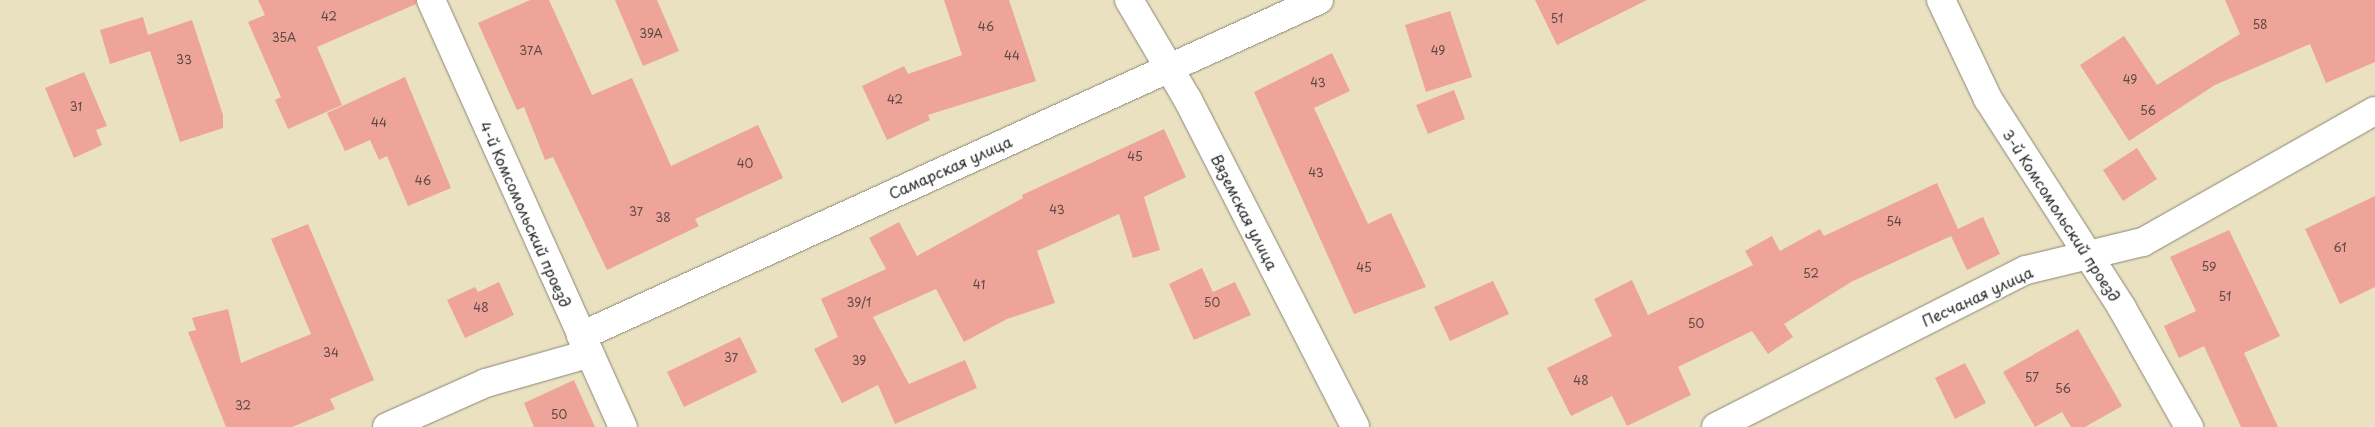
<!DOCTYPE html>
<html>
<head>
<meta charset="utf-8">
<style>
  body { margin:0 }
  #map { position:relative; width:2375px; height:427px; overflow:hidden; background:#eae1c0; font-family:"Playpen Sans",sans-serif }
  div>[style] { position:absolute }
  .building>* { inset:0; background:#eea499 }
  .roads { filter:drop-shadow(0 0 1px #8a8676) drop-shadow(0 0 1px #8a8676) }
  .street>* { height:28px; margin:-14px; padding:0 14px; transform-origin:14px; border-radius:14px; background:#fff }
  span { translate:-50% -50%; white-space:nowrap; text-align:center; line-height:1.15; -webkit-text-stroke:4px #fff; paint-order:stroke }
  .number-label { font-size:12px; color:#5c4946 }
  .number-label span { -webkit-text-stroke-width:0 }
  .street-label { font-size:15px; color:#2b2b2b }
</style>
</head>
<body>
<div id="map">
  <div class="building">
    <i style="clip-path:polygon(258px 0,416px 0,416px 4px,317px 47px,342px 105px,288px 129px,275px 100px,281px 97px,248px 22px,265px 15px)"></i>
    <i style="clip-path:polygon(530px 0,549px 0,592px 95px,632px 78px,671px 166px,758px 125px,783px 178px,695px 219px,699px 226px,607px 270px,553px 157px,545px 160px,524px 107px,517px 110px,478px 23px)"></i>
    <i style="clip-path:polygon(615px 0,657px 0,679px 51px,643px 66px)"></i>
    <i style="clip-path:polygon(944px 0,1009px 0,1036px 81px,928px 115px,930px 120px,887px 140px,862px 86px,904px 66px,908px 74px,962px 55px)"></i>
    <i style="clip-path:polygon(1535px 0,1647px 0,1557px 45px)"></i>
    <i style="clip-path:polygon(2225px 0,2375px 0,2375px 62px,2326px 83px,2310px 44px,2215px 85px,2129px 141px,2080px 65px,2124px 36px,2157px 85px,2240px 34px)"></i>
    <i style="clip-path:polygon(1450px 11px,1472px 77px,1426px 92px,1405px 25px)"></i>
    <i style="clip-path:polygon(143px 17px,148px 35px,192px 20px,223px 115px,223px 128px,180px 142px,150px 51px,110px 64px,100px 30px)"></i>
    <i style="clip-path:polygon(1332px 53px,1350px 91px,1314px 108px,1368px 224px,1391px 213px,1426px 287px,1354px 314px,1254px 92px)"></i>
    <i style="clip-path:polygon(84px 72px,107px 126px,96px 130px,102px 145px,74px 158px,45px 88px)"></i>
    <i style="clip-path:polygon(405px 77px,451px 188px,408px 206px,387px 156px,379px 160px,370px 140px,345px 151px,327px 113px)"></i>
    <i style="clip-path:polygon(1454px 90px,1465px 119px,1428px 134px,1416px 105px)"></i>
    <i style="clip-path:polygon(1164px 129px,1186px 177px,1144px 197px,1160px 250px,1133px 258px,1119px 214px,1037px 251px,1055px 303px,1007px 319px,964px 342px,936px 289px,873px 317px,909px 384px,965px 360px,977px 388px,895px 424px,878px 385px,842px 403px,814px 349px,838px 337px,821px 299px,886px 269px,869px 238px,899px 222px,917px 256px,1023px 198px,1022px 195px)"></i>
    <i style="clip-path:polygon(2137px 148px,2157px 179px,2123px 201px,2103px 170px)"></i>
    <i style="clip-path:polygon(1937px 183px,1958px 229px,1983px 217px,2000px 254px,1967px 270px,1951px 236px,1851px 282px,1784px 324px,1793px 337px,1768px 354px,1752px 331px,1678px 367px,1691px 395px,1627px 426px,1612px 396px,1571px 416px,1547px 368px,1612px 336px,1594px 299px,1632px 280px,1648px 315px,1753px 265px,1745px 251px,1772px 236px,1780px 251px,1820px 229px,1824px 236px)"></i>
    <i style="clip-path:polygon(2375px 196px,2375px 287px,2340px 304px,2305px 229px)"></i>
    <i style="clip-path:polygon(308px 224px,374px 380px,330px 399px,335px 409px,292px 427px,226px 427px,188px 332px,196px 330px,192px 318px,228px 309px,241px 363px,311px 334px,271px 239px)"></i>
    <i style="clip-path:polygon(2229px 230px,2280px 336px,2244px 353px,2278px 427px,2241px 427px,2204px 346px,2179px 358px,2164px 326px,2196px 311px,2170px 257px)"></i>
    <i style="clip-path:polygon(1202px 268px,1213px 292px,1235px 282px,1251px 315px,1194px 340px,1169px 284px)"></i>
    <i style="clip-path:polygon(1493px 281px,1509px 314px,1450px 341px,1434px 307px)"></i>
    <i style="clip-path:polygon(499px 282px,514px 315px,465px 338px,447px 300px,475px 287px,478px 292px)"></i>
    <i style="clip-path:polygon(2078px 329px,2122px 406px,2085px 427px,2071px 427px,2062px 412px,2035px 427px,2003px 372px)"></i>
    <i style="clip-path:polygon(740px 337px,757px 372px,684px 407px,667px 372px)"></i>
    <i style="clip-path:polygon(1965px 363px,1986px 403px,1955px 419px,1935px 378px)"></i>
    <i style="clip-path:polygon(574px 380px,595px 427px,534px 427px,524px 403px)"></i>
  </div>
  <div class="roads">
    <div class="street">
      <i style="left:431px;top:0;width:468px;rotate:65.8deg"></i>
      <i style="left:1129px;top:0;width:116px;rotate:59.5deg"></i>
      <i style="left:1188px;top:100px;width:367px;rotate:62.9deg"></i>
      <i style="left:1941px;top:0;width:110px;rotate:64.6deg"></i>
      <i style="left:1988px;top:99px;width:248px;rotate:57.3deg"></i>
      <i style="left:2122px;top:308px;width:137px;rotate:60.6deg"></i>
      <i style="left:581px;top:336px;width:811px;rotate:-24.48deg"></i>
      <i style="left:387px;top:427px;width:108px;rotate:-24deg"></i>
      <i style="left:486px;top:383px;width:106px;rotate:-15.9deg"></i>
      <i style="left:1716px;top:427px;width:347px;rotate:-26.9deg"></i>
      <i style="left:2026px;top:270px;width:120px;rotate:-13.5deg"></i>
      <i style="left:2143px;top:242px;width:266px;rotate:-29.5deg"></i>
    </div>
  </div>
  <div class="number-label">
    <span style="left:329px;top:17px">42</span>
    <span style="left:1557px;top:19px">51</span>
    <span style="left:2260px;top:25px">58</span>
    <span style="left:986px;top:27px">46</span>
    <span style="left:651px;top:34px">39А</span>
    <span style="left:284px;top:38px">35А</span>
    <span style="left:531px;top:51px">37А</span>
    <span style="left:1438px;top:51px">49</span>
    <span style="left:1012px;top:56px">44</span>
    <span style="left:184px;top:60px">33</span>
    <span style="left:2130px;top:80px">49</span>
    <span style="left:1318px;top:83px">43</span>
    <span style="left:895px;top:100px">42</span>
    <span style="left:76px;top:107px">31</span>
    <span style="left:2148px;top:111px">56</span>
    <span style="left:379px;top:123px">44</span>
    <span style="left:1135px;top:157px">45</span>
    <span style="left:745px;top:164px">40</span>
    <span style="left:1316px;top:173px">43</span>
    <span style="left:423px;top:181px">46</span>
    <span style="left:1057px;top:210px">43</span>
    <span style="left:636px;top:212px">37</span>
    <span style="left:663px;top:218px">38</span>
    <span style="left:1894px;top:222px">54</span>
    <span style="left:2340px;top:248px">61</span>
    <span style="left:2209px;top:267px">59</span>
    <span style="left:1364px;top:268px">45</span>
    <span style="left:1811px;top:274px">52</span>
    <span style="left:979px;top:285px">41</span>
    <span style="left:2225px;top:297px">51</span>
    <span style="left:859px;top:303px">39/1</span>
    <span style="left:1212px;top:303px">50</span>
    <span style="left:481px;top:308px">48</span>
    <span style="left:1696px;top:324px">50</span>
    <span style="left:331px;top:353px">34</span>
    <span style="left:731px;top:358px">37</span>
    <span style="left:859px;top:361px">39</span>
    <span style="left:2032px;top:378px">57</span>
    <span style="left:1581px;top:381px">48</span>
    <span style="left:2063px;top:389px">56</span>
    <span style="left:243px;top:406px">32</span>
    <span style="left:559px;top:415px">50</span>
  </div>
  <div class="street-label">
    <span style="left:950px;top:167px;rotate:-24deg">Самарская улица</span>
    <span style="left:1245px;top:212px;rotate:63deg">Вяземская улица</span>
    <span style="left:526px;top:214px;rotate:66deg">4-й Комсомольский проезд</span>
    <span style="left:2062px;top:215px;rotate:57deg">3-й Комсомольский проезд</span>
    <span style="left:1977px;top:296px;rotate:-25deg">Песчаная улица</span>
  </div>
</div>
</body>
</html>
